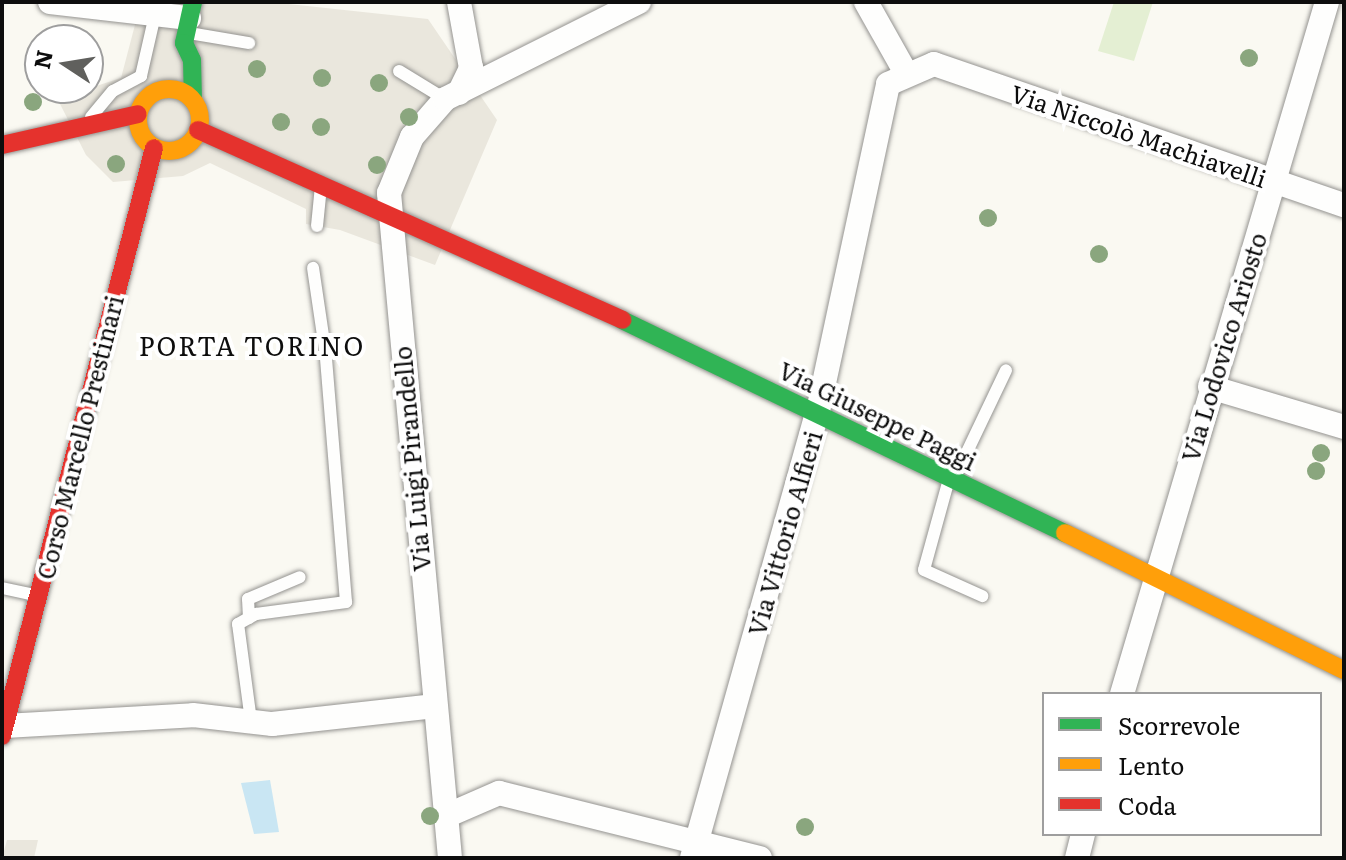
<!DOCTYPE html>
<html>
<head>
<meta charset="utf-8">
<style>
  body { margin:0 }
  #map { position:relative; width:1346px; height:860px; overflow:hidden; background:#faf9f2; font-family:Literata,serif }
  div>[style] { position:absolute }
  .green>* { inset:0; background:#e4efd3 }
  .plaza>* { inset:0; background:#eae7dd }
  .water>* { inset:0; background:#c9e6f3 }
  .roads { filter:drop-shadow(0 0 2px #949390) drop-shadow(0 0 2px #949390) }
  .lane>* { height:12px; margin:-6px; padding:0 6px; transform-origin:6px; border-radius:6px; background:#fefefd }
  .street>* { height:24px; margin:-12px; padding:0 12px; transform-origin:12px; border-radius:12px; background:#fefefd }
  .fast>* { height:18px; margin:-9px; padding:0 9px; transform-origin:9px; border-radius:9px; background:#30b455 }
  .slow>* { height:18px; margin:-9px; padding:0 9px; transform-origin:9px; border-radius:9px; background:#ff9f0a }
  .slow>.ring { margin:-9px; padding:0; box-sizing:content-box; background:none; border:18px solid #ff9f0a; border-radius:50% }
  .jam>* { height:18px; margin:-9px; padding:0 9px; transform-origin:9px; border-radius:9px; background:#e5322d }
  .trees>* { width:18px; height:18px; margin:-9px; border-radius:50%; background:#8aa67e }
  span { translate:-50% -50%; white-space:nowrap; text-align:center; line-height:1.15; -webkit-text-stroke:8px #fff; paint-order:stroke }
  .street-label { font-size:24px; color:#0d0d0d }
  .neighbourhood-label { font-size:26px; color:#0d0d0d; letter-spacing:2px }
  .frame { position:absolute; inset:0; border:4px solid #0d0d0d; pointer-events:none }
  .legend { position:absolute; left:1042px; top:692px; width:280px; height:144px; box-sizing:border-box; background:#fff; border:2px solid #9e9e9e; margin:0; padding:10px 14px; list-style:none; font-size:24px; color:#0d0d0d }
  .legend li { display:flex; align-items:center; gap:16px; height:40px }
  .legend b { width:40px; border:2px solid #9e9e9e }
  .north { position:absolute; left:24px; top:24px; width:80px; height:80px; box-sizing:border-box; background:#fff; border:2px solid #9e9e9e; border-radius:50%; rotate:282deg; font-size:22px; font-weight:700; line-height:32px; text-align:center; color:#0d0d0d }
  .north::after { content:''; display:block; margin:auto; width:28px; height:36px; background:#60605d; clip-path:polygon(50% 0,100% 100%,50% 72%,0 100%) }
</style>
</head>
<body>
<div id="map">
  <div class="green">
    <i style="clip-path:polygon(1114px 2px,1153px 2px,1134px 61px,1098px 51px)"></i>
  </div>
  <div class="plaza">
    <i style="clip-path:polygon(141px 2px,270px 2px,428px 19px,497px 120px,435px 265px,340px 230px,306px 224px,306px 209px,210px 163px,183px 176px,113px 182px,86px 155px,60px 104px,62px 97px,121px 78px)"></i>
    <i style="clip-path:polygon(7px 840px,38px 840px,34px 858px,2px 858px)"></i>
  </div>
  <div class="water">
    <i style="clip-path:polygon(270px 780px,279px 832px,254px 834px,241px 783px)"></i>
  </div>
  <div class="roads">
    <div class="lane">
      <i style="left:189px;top:33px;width:61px;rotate:9.5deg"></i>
      <i style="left:399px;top:71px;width:54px;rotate:31.3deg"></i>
      <i style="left:91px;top:117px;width:34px;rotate:-50deg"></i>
      <i style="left:113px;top:91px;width:32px;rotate:-28deg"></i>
      <i style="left:141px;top:76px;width:63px;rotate:-77.1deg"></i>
      <i style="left:317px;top:226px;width:40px;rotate:-84.3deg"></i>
      <i style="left:956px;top:475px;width:116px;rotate:-64.5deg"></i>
      <i style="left:949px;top:479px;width:94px;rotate:105.4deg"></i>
      <i style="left:924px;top:570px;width:64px;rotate:24.1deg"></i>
      <i style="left:2px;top:588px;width:34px;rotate:12deg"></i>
      <i style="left:249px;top:618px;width:19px;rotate:-93deg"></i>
      <i style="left:248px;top:599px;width:56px;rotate:-22.9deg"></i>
      <i style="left:251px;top:721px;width:98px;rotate:-97.6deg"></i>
      <i style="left:238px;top:624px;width:21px;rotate:-29deg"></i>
      <i style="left:256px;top:614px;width:91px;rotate:-7.6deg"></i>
      <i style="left:346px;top:602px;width:254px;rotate:-94.7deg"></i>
      <i style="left:325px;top:349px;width:82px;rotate:-98.4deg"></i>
    </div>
    <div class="street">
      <i style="left:50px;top:2px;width:140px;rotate:6.6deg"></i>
      <i style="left:866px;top:2px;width:81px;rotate:60.6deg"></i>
      <i style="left:459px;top:93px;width:28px;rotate:-64deg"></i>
      <i style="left:471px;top:68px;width:67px;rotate:-100.3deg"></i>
      <i style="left:1210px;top:387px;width:140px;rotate:16.6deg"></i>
      <i style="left:1122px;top:694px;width:722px;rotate:-73.5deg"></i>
      <i style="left:5px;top:726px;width:188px;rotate:-3.3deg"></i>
      <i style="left:193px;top:715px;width:80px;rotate:6.5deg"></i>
      <i style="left:272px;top:724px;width:164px;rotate:-6.3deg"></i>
      <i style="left:446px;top:816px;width:58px;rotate:-23.5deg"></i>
      <i style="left:499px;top:793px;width:269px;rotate:14deg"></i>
      <i style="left:450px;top:858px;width:668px;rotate:-95.24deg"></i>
      <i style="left:389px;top:193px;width:61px;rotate:-67.7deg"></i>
      <i style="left:412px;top:137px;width:50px;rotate:-49deg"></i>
      <i style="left:445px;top:99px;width:217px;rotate:-26.6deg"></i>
      <i style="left:692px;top:858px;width:464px;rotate:-74.3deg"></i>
      <i style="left:818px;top:411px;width:334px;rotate:-77.9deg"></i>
      <i style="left:888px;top:84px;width:50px;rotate:-23.5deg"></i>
      <i style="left:934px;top:64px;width:434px;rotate:19deg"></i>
      <i style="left:1077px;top:858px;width:25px;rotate:-76deg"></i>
    </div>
    <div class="fast">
      <i style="left:193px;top:2px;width:42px;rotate:102.4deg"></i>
      <i style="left:184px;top:43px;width:19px;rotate:65deg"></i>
      <i style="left:192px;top:60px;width:40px;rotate:88.6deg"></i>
      <i style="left:622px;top:320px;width:492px;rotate:25.7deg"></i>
    </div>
    <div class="slow">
      <i class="ring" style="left:138px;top:89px;width:44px;height:44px"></i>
      <i style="left:1065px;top:533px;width:311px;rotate:26.2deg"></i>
    </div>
    <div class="jam">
      <i style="left:198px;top:130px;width:465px;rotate:24.1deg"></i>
      <i style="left:2px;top:145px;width:139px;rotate:-12.8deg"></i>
      <i style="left:2px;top:736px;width:607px;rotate:-75.51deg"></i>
    </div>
  </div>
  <div class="trees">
    <i style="left:1249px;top:58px"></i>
    <i style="left:257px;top:69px"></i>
    <i style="left:322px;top:78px"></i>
    <i style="left:379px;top:83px"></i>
    <i style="left:33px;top:102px"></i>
    <i style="left:409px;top:117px"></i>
    <i style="left:281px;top:122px"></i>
    <i style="left:321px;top:127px"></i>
    <i style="left:116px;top:164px"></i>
    <i style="left:377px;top:165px"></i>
    <i style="left:988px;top:218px"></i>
    <i style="left:1099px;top:254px"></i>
    <i style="left:1321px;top:453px"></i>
    <i style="left:1316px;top:471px"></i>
    <i style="left:430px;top:816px"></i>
    <i style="left:805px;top:827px"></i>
  </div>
  <div class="street-label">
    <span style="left:1139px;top:135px;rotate:19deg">Via Niccolò Machiavelli</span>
    <span style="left:1223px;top:347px;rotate:-73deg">Via Lodovico Ariosto</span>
    <span style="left:878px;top:415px;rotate:26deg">Via Giuseppe Paggi</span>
    <span style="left:79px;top:437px;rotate:-76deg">Corso Marcello Prestinari</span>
    <span style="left:411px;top:459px;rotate:-95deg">Via Luigi Pirandello</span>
    <span style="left:784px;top:533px;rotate:-74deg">Via Vittorio Alfieri</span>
  </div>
  <div class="neighbourhood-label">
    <span style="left:252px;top:345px">PORTA TORINO</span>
  </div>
  <div class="frame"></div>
  <ul class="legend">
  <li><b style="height:10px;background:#30b455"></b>Scorrevole</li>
  <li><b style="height:10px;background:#ff9f0a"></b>Lento</li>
  <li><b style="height:10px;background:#e5322d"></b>Coda</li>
  </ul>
  <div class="north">N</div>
</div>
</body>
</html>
